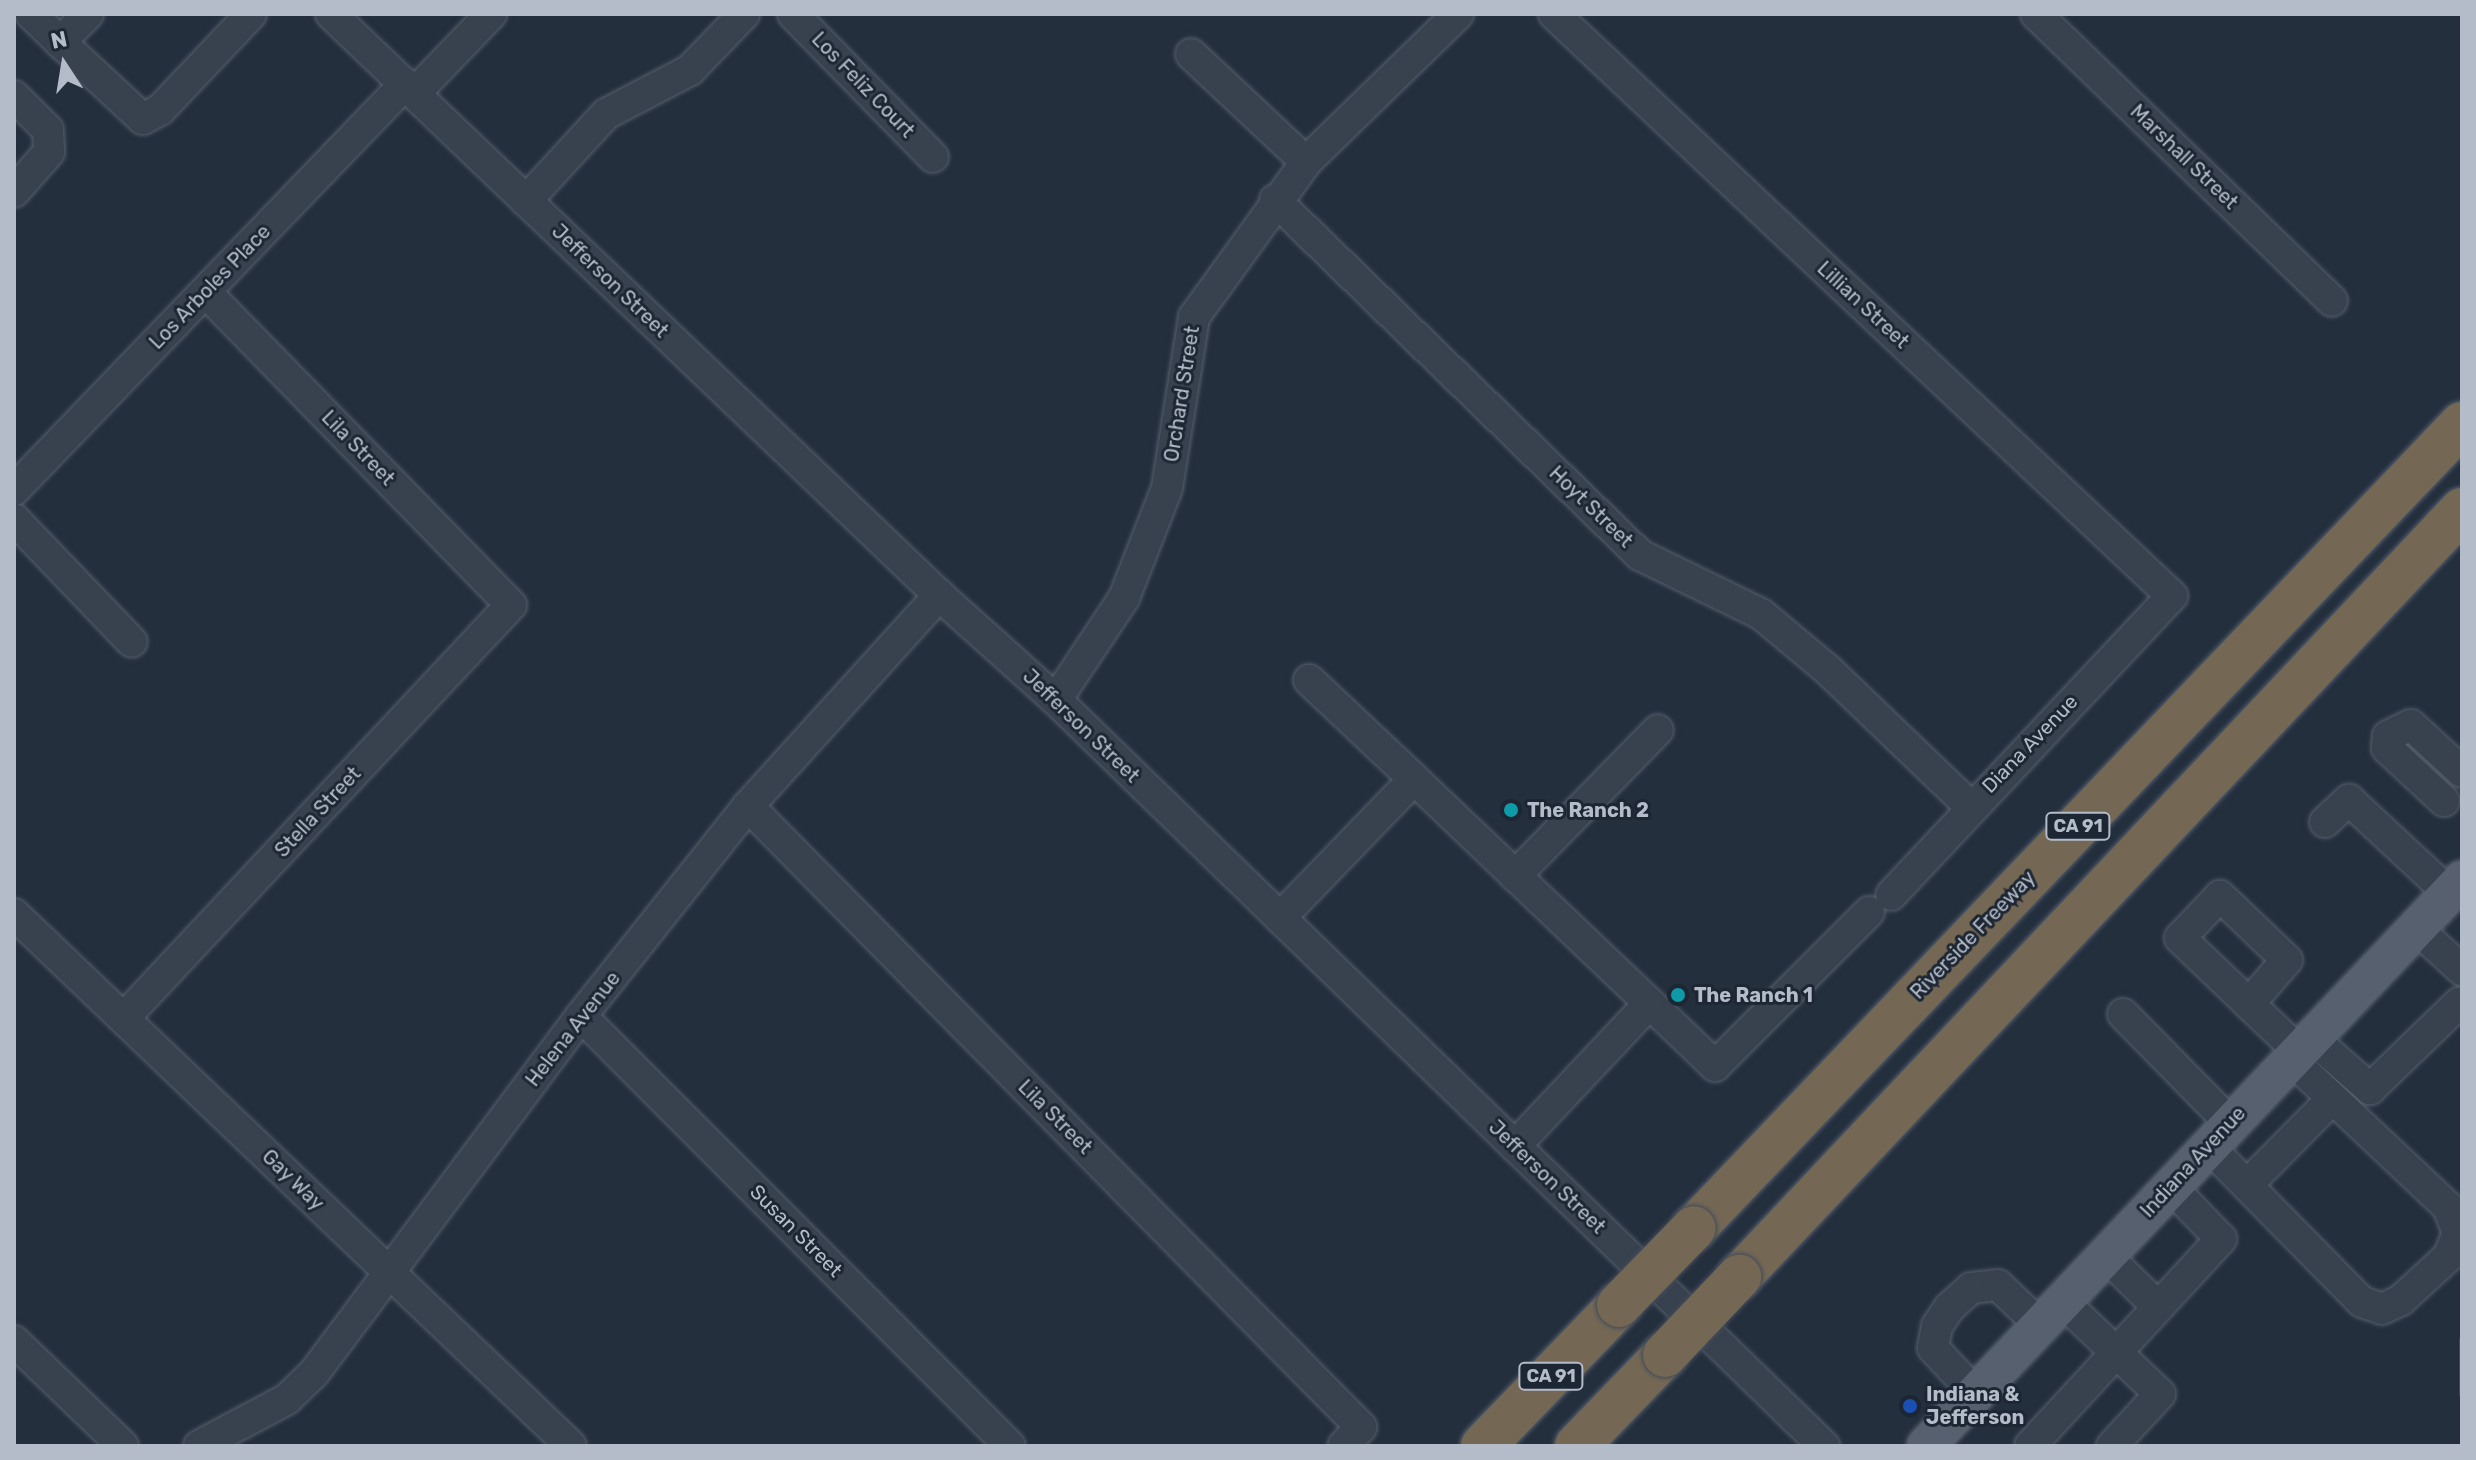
<!DOCTYPE html>
<html>
<head>
<meta charset="utf-8">
<style>
  body { margin:0 }
  #map { position:relative; width:2476px; height:1460px; overflow:hidden; background:#242f3e; font-family:Rubik,sans-serif }
  div>[style] { position:absolute }
  .stream>* { height:6px; margin:-3px; padding:0 3px; transform-origin:3px; border-radius:3px; background:#394c67 }
  .roads { filter:drop-shadow(0 0 2px #565f6c) drop-shadow(0 0 2px #565f6c) }
  .minor>* { height:30px; margin:-15px; padding:0 15px; transform-origin:15px; border-radius:15px; background:#38414e }
  .major>* { height:38px; margin:-19px; padding:0 19px; transform-origin:19px; border-radius:19px; background:#56606e }
  .highway>* { height:44px; margin:-22px; padding:0 22px; transform-origin:22px; border-radius:22px; background:#746855 }
  .bridges { filter:drop-shadow(0 0 2px #434c59) drop-shadow(0 0 2px #434c59) }
  .highway-bridge>* { height:44px; margin:-22px; padding:0 22px; transform-origin:22px; border-radius:22px; background:#746855 }
  .dots>* { width:22px; height:22px; translate:-50% -50%; box-sizing:border-box; border:4px solid #1d2633; border-radius:50% }
  span { translate:-50% -50%; white-space:nowrap; text-align:center; line-height:1.15; -webkit-text-stroke:6px #1d2633; paint-order:stroke }
  .shield-label span { padding:2px 6px; background:#1d2633; border:2px solid; border-radius:6px; -webkit-text-stroke-width:0 }
  .shield-label { font-size:18px; color:#b4bcc9; font-weight:700 }
  .street-label { font-size:20px; color:#b4bcc9 }
  .poi-label { font-size:20px; color:#b4bcc9; font-weight:700 }
  .left { translate:0 -50%; text-align:left }
  .frame { position:absolute; inset:0; border:16px solid #b4bcc9; pointer-events:none }
  .north { position:absolute; left:24px; top:24px; width:80px; height:80px; -webkit-text-stroke:6px #1d2633; paint-order:stroke; rotate:348deg; font-size:22px; font-weight:700; line-height:32px; text-align:center; color:#b4bcc9 }
  .north::after { content:''; display:block; margin:auto; width:28px; height:36px; background:#b4bcc9; clip-path:polygon(50% 0,100% 100%,50% 72%,0 100%) }
</style>
</head>
<body>
<div id="map">
  <div class="stream">
    <i style="left:2462px;top:1340px;width:54px;rotate:90deg"></i>
  </div>
  <div class="roads">
    <div class="minor">
      <i style="left:31px;top:14px;width:40px;rotate:44deg"></i>
      <i style="left:88px;top:14px;width:40px;rotate:135deg"></i>
      <i style="left:60px;top:42px;width:113px;rotate:42.9deg"></i>
      <i style="left:143px;top:119px;width:19px;rotate:-28deg"></i>
      <i style="left:160px;top:110px;width:132px;rotate:-46.5deg"></i>
      <i style="left:331px;top:14px;width:841px;rotate:43.7deg"></i>
      <i style="left:939px;top:595px;width:157px;rotate:41.9deg"></i>
      <i style="left:1056px;top:700px;width:1071px;rotate:44.17deg"></i>
      <i style="left:793px;top:14px;width:200px;rotate:45.6deg"></i>
      <i style="left:1554px;top:14px;width:849px;rotate:43.28deg"></i>
      <i style="left:2172px;top:596px;width:410px;rotate:133.2deg"></i>
      <i style="left:2036px;top:14px;width:412px;rotate:44.1deg"></i>
      <i style="left:1191px;top:54px;width:158px;rotate:43.2deg"></i>
      <i style="left:415px;top:93px;width:110px;rotate:-46.1deg"></i>
      <i style="left:14px;top:96px;width:48px;rotate:45deg"></i>
      <i style="left:48px;top:130px;width:22px;rotate:87deg"></i>
      <i style="left:49px;top:152px;width:53px;rotate:131.2deg"></i>
      <i style="left:1275px;top:200px;width:509px;rotate:44.2deg"></i>
      <i style="left:1640px;top:555px;width:135px;rotate:26deg"></i>
      <i style="left:1761px;top:614px;width:87px;rotate:39.9deg"></i>
      <i style="left:1828px;top:670px;width:197px;rotate:43.8deg"></i>
      <i style="left:526px;top:201px;width:118px;rotate:-47.4deg"></i>
      <i style="left:606px;top:114px;width:95px;rotate:-27.6deg"></i>
      <i style="left:690px;top:70px;width:78px;rotate:-46deg"></i>
      <i style="left:14px;top:490px;width:564px;rotate:-46.08deg"></i>
      <i style="left:14px;top:519px;width:170px;rotate:46.2deg"></i>
      <i style="left:1309px;top:680px;width:144px;rotate:43.3deg"></i>
      <i style="left:1056px;top:700px;width:123px;rotate:-56.3deg"></i>
      <i style="left:1124px;top:598px;width:118px;rotate:-68.6deg"></i>
      <i style="left:1167px;top:488px;width:173px;rotate:-81deg"></i>
      <i style="left:1194px;top:317px;width:191px;rotate:-54.1deg"></i>
      <i style="left:1306px;top:162px;width:212px;rotate:-44.2deg"></i>
      <i style="left:2444px;top:801px;width:78px;rotate:-137.1deg"></i>
      <i style="left:2387px;top:748px;width:12px;rotate:-85deg"></i>
      <i style="left:2388px;top:736px;width:25px;rotate:-26deg"></i>
      <i style="left:2411px;top:725px;width:69px;rotate:42.7deg"></i>
      <i style="left:748px;top:806px;width:873px;rotate:45.37deg"></i>
      <i style="left:1361px;top:1427px;width:26px;rotate:133deg"></i>
      <i style="left:2325px;top:822px;width:33px;rotate:-43deg"></i>
      <i style="left:2349px;top:800px;width:137px;rotate:42.9deg"></i>
      <i style="left:1515px;top:876px;width:204px;rotate:-45.6deg"></i>
      <i style="left:14px;top:914px;width:770px;rotate:43.68deg"></i>
      <i style="left:1280px;top:918px;width:193px;rotate:-46deg"></i>
      <i style="left:1414px;top:779px;width:416px;rotate:43.6deg"></i>
      <i style="left:1715px;top:1066px;width:218px;rotate:-45deg"></i>
      <i style="left:2416px;top:928px;width:62px;rotate:42.4deg"></i>
      <i style="left:2249px;top:1004px;width:58px;rotate:-49.2deg"></i>
      <i style="left:2287px;top:960px;width:93px;rotate:-136.3deg"></i>
      <i style="left:2220px;top:896px;width:58px;rotate:133.6deg"></i>
      <i style="left:2180px;top:938px;width:95px;rotate:43.7deg"></i>
      <i style="left:2249px;top:1004px;width:55px;rotate:43.5deg"></i>
      <i style="left:2289px;top:1042px;width:12px;rotate:42deg"></i>
      <i style="left:2123px;top:1014px;width:153px;rotate:45.5deg"></i>
      <i style="left:581px;top:1016px;width:607px;rotate:45.07deg"></i>
      <i style="left:124px;top:1018px;width:566px;rotate:-46.86deg"></i>
      <i style="left:511px;top:605px;width:437px;rotate:-134.3deg"></i>
      <i style="left:2311px;top:1037px;width:79px;rotate:41.4deg"></i>
      <i style="left:2370px;top:1089px;width:124px;rotate:-44deg"></i>
      <i style="left:1515px;top:1146px;width:195px;rotate:-46.7deg"></i>
      <i style="left:2208px;top:1146px;width:219px;rotate:45.4deg"></i>
      <i style="left:2362px;top:1302px;width:21px;rotate:19deg"></i>
      <i style="left:2382px;top:1309px;width:21px;rotate:-25deg"></i>
      <i style="left:2401px;top:1300px;width:64px;rotate:-42.5deg"></i>
      <i style="left:2448px;top:1257px;width:26px;rotate:-67deg"></i>
      <i style="left:2458px;top:1233px;width:28px;rotate:-111deg"></i>
      <i style="left:2448px;top:1207px;width:217px;rotate:-136.7deg"></i>
      <i style="left:2247px;top:1185px;width:121px;rotate:-45.3deg"></i>
      <i style="left:2106px;top:1256px;width:73px;rotate:44.4deg"></i>
      <i style="left:2062px;top:1301px;width:135px;rotate:43.5deg"></i>
      <i style="left:2160px;top:1394px;width:71px;rotate:132.7deg"></i>
      <i style="left:14px;top:1341px;width:151px;rotate:43.9deg"></i>
      <i style="left:1975px;top:1393px;width:62px;rotate:-133deg"></i>
      <i style="left:1933px;top:1348px;width:22px;rotate:-80deg"></i>
      <i style="left:1937px;top:1326px;width:22px;rotate:-56deg"></i>
      <i style="left:1949px;top:1308px;width:30px;rotate:-42deg"></i>
      <i style="left:1971px;top:1288px;width:27px;rotate:-6deg"></i>
      <i style="left:1998px;top:1285px;width:58px;rotate:43.6deg"></i>
      <i style="left:199px;top:1446px;width:100px;rotate:-28.1deg"></i>
      <i style="left:287px;top:1399px;width:37px;rotate:-44deg"></i>
      <i style="left:314px;top:1373px;width:446px;rotate:-53.2deg"></i>
      <i style="left:581px;top:1016px;width:268px;rotate:-51.5deg"></i>
      <i style="left:748px;top:806px;width:285px;rotate:-47.8deg"></i>
      <i style="left:2030px;top:1446px;width:282px;rotate:-47.3deg"></i>
      <i style="left:2221px;top:1239px;width:72px;rotate:-133.9deg"></i>
    </div>
    <div class="major">
      <i style="left:1926px;top:1446px;width:780px;rotate:-46.56deg"></i>
    </div>
    <div class="highway">
      <i style="left:1694px;top:1228px;width:1112px;rotate:-46.31deg"></i>
      <i style="left:1739px;top:1277px;width:1054px;rotate:-46.69deg"></i>
      <i style="left:1483px;top:1446px;width:196px;rotate:-46deg"></i>
      <i style="left:1577px;top:1446px;width:127px;rotate:-46deg"></i>
    </div>
  </div>
  <div class="bridges">
    <div class="highway-bridge">
      <i style="left:1619px;top:1305px;width:107px;rotate:-45.8deg"></i>
      <i style="left:1665px;top:1355px;width:108px;rotate:-46.5deg"></i>
    </div>
  </div>
  <div class="dots">
    <i style="left:1511px;top:810px;background:#0f9aa8"></i>
    <i style="left:1678px;top:995px;background:#0f9aa8"></i>
    <i style="left:1910px;top:1406px;background:#1a4fb4"></i>
  </div>
  <div class="shield-label">
    <span style="left:2078px;top:826px">CA 91</span>
    <span style="left:1551px;top:1376px">CA 91</span>
  </div>
  <div class="street-label">
    <span style="left:863px;top:85px;rotate:46deg">Los Feliz Court</span>
    <span style="left:2184px;top:157px;rotate:44deg">Marshall Street</span>
    <span style="left:610px;top:281px;rotate:44deg">Jefferson Street</span>
    <span style="left:210px;top:287px;rotate:-46deg">Los Arboles Place</span>
    <span style="left:1863px;top:305px;rotate:43deg">Lillian Street</span>
    <span style="left:1182px;top:394px;rotate:-81deg">Orchard Street</span>
    <span style="left:358px;top:448px;rotate:46deg">Lila Street</span>
    <span style="left:1591px;top:507px;rotate:44deg">Hoyt Street</span>
    <span style="left:1081px;top:726px;rotate:44deg">Jefferson Street</span>
    <span style="left:2030px;top:744px;rotate:-46deg">Diana Avenue</span>
    <span style="left:318px;top:812px;rotate:-47deg">Stella Street</span>
    <span style="left:1973px;top:935px;rotate:-46deg">Riverside Freeway</span>
    <span style="left:573px;top:1029px;rotate:-52deg">Helena Avenue</span>
    <span style="left:1055px;top:1117px;rotate:45deg">Lila Street</span>
    <span style="left:2193px;top:1162px;rotate:-47deg">Indiana Avenue</span>
    <span style="left:1547px;top:1177px;rotate:44deg">Jefferson Street</span>
    <span style="left:293px;top:1180px;rotate:44deg">Gay Way</span>
    <span style="left:796px;top:1231px;rotate:45deg">Susan Street</span>
  </div>
  <div class="poi-label">
    <span class="left" style="left:1527px;top:810px">The Ranch 2</span>
    <span class="left" style="left:1694px;top:995px">The Ranch 1</span>
    <span class="left" style="left:1926px;top:1406px">Indiana &amp;<br>Jefferson</span>
  </div>
  <div class="frame"></div>
  <div class="north">N</div>
</div>
</body>
</html>
